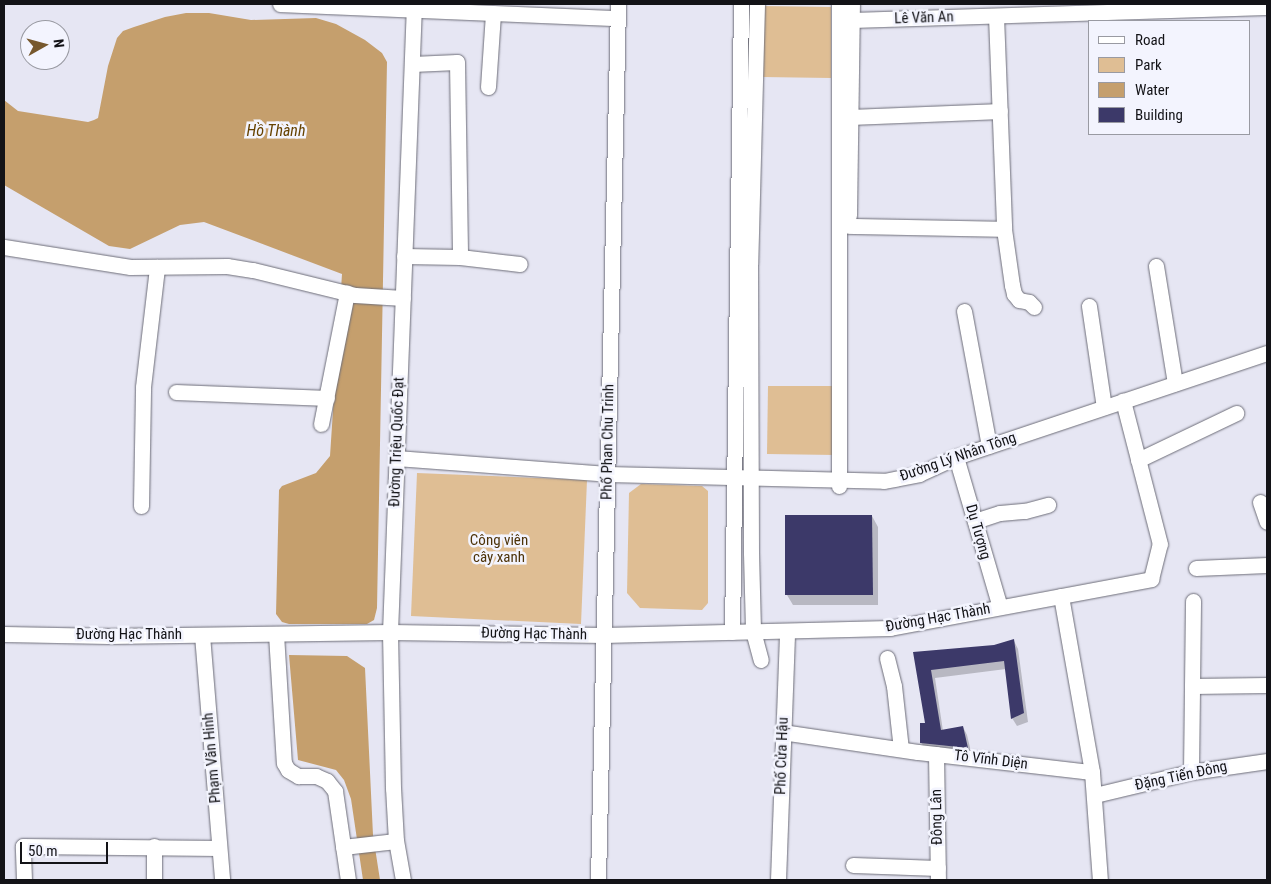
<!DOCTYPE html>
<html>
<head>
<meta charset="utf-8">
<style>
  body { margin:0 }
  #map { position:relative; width:1271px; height:884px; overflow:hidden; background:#e6e6f3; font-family:"Roboto Condensed",sans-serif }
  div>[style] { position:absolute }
  .green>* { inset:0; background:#dfbe94 }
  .water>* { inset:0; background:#c59f6d }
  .shadow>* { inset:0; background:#0003 }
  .building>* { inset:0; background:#3c3969 }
  .roads { filter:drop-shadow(0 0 1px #6d6d78) drop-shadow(0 0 1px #6d6d78) }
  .minor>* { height:15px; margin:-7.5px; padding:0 7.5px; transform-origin:7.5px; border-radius:7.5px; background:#fff }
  span { translate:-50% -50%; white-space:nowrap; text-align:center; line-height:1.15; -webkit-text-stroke:5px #f3f4fe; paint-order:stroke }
  .street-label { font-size:15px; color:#131317 }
  .park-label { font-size:15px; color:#4d3309 }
  .water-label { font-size:16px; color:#664200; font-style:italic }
  .frame { position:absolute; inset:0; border:5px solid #131317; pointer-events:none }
  .legend { position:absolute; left:1088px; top:20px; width:162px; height:115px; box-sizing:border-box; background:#f3f4fe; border:1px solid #999aa2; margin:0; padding:6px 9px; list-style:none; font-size:15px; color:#131317 }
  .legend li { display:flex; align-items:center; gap:10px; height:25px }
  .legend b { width:25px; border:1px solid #999aa2 }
  .north { position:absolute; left:20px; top:20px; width:50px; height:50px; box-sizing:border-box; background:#f3f4fe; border:1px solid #999aa2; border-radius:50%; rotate:83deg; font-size:14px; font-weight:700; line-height:20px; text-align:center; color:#131317 }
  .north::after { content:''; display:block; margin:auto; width:18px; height:22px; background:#77582d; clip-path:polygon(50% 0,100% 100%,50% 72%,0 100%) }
  .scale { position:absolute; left:20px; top:842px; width:88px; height:22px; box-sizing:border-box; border:2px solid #131317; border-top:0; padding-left:6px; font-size:15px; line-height:18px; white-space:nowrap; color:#131317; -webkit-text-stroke:4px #f3f4fe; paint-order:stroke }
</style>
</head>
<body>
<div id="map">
  <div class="green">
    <i style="clip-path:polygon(762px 6px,831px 7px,831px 78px,761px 77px)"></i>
    <i style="clip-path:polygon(768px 386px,835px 386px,835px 455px,767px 454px)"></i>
    <i style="clip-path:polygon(417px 473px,587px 480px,581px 624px,411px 616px)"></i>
    <i style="clip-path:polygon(641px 484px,702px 486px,708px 491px,708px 603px,702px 610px,640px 608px,627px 593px,629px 493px)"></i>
  </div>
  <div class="water">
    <i style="clip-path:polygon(186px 13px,209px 13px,251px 20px,316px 18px,336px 24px,365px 40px,382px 53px,387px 62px,377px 608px,374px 620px,367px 624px,289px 624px,282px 622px,276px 614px,279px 490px,282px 486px,316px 473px,330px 456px,342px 274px,204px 222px,180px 225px,130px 249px,109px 246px,4px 185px,4px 100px,18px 111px,88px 122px,94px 120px,98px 118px,108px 66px,117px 38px,123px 31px,134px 27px,165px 17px)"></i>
    <i style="clip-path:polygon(289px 655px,347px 656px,365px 668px,373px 835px,380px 880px,363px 880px,351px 799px,344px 780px,336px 770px,298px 760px)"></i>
  </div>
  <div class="shadow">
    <i style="clip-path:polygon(872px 516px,878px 527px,878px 605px,793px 605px,787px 595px)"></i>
    <i style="clip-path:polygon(1014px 641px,1018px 649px,1028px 722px,1017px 726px,1012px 718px,1006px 669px,935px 678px,943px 731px,963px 727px,967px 735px,972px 756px,926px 751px,921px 742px,926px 724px,914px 653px,995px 646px)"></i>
  </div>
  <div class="building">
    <i style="clip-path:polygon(785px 515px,872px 515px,873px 595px,785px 595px)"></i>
    <i style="clip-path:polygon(1014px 639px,1024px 713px,1011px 719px,1004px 661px,931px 670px,941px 730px,963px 726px,968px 748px,920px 743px,920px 723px,925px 723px,913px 652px,994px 645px)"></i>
  </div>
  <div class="roads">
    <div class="minor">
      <i style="left:280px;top:4px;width:337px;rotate:2.4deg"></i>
      <i style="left:757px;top:4px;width:260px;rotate:91.5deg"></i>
      <i style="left:750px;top:264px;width:289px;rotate:89.8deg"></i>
      <i style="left:751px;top:553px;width:78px;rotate:88.5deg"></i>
      <i style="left:753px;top:631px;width:30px;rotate:75deg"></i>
      <i style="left:996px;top:16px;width:213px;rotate:87.8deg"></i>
      <i style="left:1004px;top:229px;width:57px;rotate:81.9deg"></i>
      <i style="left:1012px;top:285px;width:9px;rotate:77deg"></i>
      <i style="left:1014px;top:294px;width:8px;rotate:50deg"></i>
      <i style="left:1019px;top:300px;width:10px;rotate:11deg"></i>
      <i style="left:1029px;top:302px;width:7px;rotate:45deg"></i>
      <i style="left:851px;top:20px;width:416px;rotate:-1.8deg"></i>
      <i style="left:412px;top:64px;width:45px;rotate:-2.5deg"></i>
      <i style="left:457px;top:62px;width:195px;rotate:89.1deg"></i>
      <i style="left:488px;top:87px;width:74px;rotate:-86.1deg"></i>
      <i style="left:851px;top:117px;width:149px;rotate:-2.3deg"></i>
      <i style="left:849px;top:215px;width:211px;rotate:-89.2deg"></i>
      <i style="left:849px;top:226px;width:155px;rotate:1.1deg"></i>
      <i style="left:4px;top:247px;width:128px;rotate:9deg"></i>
      <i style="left:130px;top:267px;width:97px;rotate:-0.6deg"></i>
      <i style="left:227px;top:266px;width:26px;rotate:9deg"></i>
      <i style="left:253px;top:270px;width:105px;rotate:13.8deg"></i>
      <i style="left:355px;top:295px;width:48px;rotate:3.6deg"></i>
      <i style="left:404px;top:256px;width:56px;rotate:1deg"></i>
      <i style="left:460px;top:257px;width:60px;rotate:6.7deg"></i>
      <i style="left:1156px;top:266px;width:119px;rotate:80.8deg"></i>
      <i style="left:1089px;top:306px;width:102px;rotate:81.6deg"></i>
      <i style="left:964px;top:311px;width:137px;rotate:79.5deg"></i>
      <i style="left:176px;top:392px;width:151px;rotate:2.3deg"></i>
      <i style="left:321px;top:424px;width:134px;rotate:-78.8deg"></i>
      <i style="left:956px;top:457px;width:156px;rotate:73.7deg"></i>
      <i style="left:396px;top:458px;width:212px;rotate:4.3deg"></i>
      <i style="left:607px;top:474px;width:277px;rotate:1.4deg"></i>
      <i style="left:884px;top:481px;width:36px;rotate:-11deg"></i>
      <i style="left:919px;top:474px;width:41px;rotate:-24.7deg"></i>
      <i style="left:956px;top:457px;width:328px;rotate:-18.5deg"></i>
      <i style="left:1138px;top:460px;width:109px;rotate:-25.6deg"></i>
      <i style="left:839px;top:486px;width:482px;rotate:-90deg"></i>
      <i style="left:1260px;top:502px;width:21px;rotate:71deg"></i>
      <i style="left:141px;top:506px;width:119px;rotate:-89deg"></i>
      <i style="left:143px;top:387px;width:121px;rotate:-83.3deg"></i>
      <i style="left:975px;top:521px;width:26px;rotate:-18deg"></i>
      <i style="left:1000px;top:513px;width:25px;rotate:-5deg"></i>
      <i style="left:1025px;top:511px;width:24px;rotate:-15deg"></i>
      <i style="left:1196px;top:568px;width:71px;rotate:-2.4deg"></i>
      <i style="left:1061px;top:596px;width:179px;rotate:80deg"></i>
      <i style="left:1092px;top:772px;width:108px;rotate:85.8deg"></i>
      <i style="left:732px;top:632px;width:628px;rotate:-89.18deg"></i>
      <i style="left:4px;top:634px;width:105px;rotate:1.1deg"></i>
      <i style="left:109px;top:636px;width:281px;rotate:-0.8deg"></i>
      <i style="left:390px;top:632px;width:213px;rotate:0.8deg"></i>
      <i style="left:603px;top:635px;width:287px;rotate:-1.4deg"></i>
      <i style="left:890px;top:628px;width:266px;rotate:-10.6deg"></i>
      <i style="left:1151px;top:579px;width:36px;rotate:-76deg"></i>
      <i style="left:1160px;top:544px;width:148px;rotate:-104.5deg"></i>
      <i style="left:276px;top:634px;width:129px;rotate:86.5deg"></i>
      <i style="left:284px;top:763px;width:8px;rotate:60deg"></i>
      <i style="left:288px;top:770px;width:12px;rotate:31deg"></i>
      <i style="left:298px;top:776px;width:18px"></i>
      <i style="left:316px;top:776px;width:12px;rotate:24deg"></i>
      <i style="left:327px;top:781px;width:13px;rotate:51deg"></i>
      <i style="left:335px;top:791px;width:90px;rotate:81.7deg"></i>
      <i style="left:202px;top:635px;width:246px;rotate:85.3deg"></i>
      <i style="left:887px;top:658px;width:29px;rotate:76deg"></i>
      <i style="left:894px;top:686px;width:63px;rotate:83.7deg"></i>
      <i style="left:1192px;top:686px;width:85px;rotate:-89.3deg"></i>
      <i style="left:782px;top:732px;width:137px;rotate:8.4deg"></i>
      <i style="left:918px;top:752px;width:175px;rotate:6.6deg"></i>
      <i style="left:936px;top:754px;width:126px;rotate:89.1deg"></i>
      <i style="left:1191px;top:772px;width:86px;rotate:-89.3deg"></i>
      <i style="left:1192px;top:686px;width:75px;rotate:-0.8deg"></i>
      <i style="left:1095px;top:795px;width:99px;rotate:-13.5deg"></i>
      <i style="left:1191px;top:772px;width:77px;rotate:-8.2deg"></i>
      <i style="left:154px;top:846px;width:34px;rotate:90deg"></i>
      <i style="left:343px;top:847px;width:53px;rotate:-6.5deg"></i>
      <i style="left:853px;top:865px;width:85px;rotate:2deg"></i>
      <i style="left:24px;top:880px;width:34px;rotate:-92deg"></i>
      <i style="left:23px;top:846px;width:196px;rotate:0.6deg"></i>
      <i style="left:403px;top:880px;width:40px;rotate:-100deg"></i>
      <i style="left:396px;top:841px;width:53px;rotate:-93.2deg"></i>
      <i style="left:393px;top:788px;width:156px;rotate:-91.1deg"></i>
      <i style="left:390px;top:632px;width:628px;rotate:-87.81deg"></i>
      <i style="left:598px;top:880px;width:876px;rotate:-88.69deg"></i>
      <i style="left:778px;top:880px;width:249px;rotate:-87.9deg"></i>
    </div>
  </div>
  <div class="street-label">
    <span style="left:924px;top:18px;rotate:-2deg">Lê Văn An</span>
    <span style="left:397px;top:442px;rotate:-88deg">Đường Triệu Quốc Đạt</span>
    <span style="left:608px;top:442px;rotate:-89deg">Phố Phan Chu Trinh</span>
    <span style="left:958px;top:457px;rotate:-19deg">Đường Lý Nhân Tông</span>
    <span style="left:978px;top:532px;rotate:74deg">Dụ Tượng</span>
    <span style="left:938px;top:618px;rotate:-10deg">Đường Hạc Thành</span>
    <span style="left:534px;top:634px;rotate:1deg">Đường Hạc Thành</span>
    <span style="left:129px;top:635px">Đường Hạc Thành</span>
    <span style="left:782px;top:756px;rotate:-88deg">Phố Cửa Hậu</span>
    <span style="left:212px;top:758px;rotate:-95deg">Phạm Văn Hinh</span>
    <span style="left:991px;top:760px;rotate:7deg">Tô Vĩnh Diện</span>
    <span style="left:1181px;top:776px;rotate:-12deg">Đặng Tiến Đông</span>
    <span style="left:937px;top:817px;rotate:-91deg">Đông Lân</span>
  </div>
  <div class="park-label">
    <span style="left:499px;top:549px">Công viên<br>cây xanh</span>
  </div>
  <div class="water-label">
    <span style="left:276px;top:131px">Hồ Thành</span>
  </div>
  <div class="frame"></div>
  <ul class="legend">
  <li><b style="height:6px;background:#fff"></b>Road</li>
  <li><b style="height:14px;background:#dfbe94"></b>Park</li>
  <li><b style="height:14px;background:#c59f6d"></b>Water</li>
  <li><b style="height:14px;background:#3c3969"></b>Building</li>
  </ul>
  <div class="north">N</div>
  <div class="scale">50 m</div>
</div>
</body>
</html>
